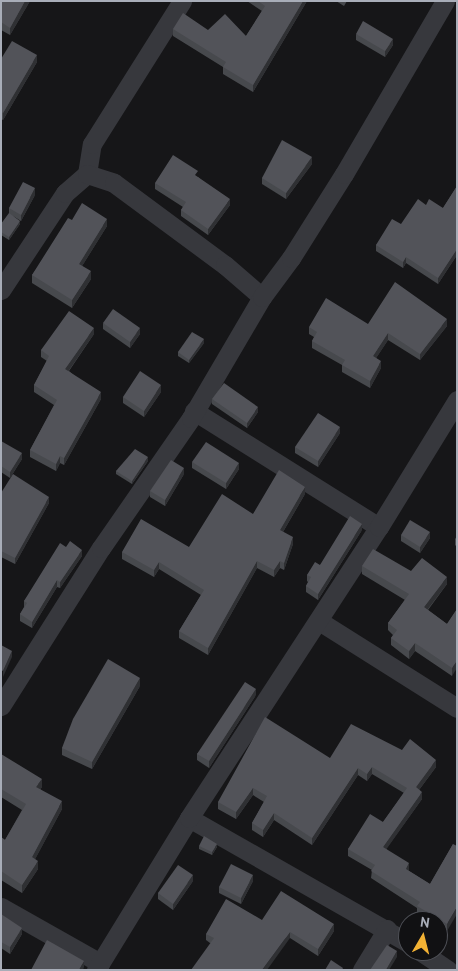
<!DOCTYPE html>
<html>
<head>
<meta charset="utf-8">
<style>
  body { margin:0 }
  #map { position:relative; width:458px; height:971px; overflow:hidden; background:#161618; font-family:"PT Sans",sans-serif }
  div>[style] { position:absolute }
  .street>* { height:19px; margin:-9.5px; padding:0 9.5px; transform-origin:9.5px; border-radius:9.5px; background:#37383d }
  .wall>* { inset:0; background:#47494d }
  .shaded-wall>* { inset:0; background:#2f3033 }
  .building>* { inset:0; background:#525359 }
  span { translate:-50% -50%; white-space:nowrap; text-align:center; line-height:1.15; -webkit-text-stroke:4px #111113; paint-order:stroke }
  .frame { position:absolute; inset:0; border:2px solid #a8adb8; pointer-events:none }
  .north { position:absolute; left:398px; top:911px; width:50px; height:50px; box-sizing:border-box; background:#111113; border:1px solid #4d4f55; border-radius:50%; rotate:8deg; font-size:14px; font-weight:700; line-height:20px; text-align:center; color:#a8adb8 }
  .north::after { content:''; display:block; margin:auto; width:18px; height:22px; background:#f2b134; clip-path:polygon(50% 0,100% 100%,50% 72%,0 100%) }
</style>
</head>
<body>
<div id="map">
  <div class="street">
    <i style="left:87px;top:174px;width:30px;rotate:-81deg"></i>
    <i style="left:92px;top:144px;width:169px;rotate:-57.8deg"></i>
    <i style="left:1px;top:290px;width:116px;rotate:-56.6deg"></i>
    <i style="left:65px;top:193px;width:29px;rotate:-41deg"></i>
    <i style="left:87px;top:174px;width:28px;rotate:18deg"></i>
    <i style="left:114px;top:183px;width:138px;rotate:36.5deg"></i>
    <i style="left:225px;top:265px;width:49px;rotate:40.9deg"></i>
    <i style="left:194px;top:411px;width:218px;rotate:32.1deg"></i>
    <i style="left:319px;top:621px;width:163px;rotate:32.2deg"></i>
    <i style="left:1px;top:706px;width:187px;rotate:-57.7deg"></i>
    <i style="left:101px;top:548px;width:158px;rotate:-55.3deg"></i>
    <i style="left:191px;top:418px;width:140px;rotate:-59.6deg"></i>
    <i style="left:262px;top:297px;width:49px;rotate:-53.4deg"></i>
    <i style="left:291px;top:258px;width:99px;rotate:-57.8deg"></i>
    <i style="left:344px;top:174px;width:200px;rotate:-59.7deg"></i>
    <i style="left:189px;top:818px;width:252px;rotate:29.7deg"></i>
    <i style="left:1px;top:907px;width:114px;rotate:29.5deg"></i>
    <i style="left:420px;top:951px;width:34px;rotate:34deg"></i>
    <i style="left:96px;top:970px;width:178px;rotate:-58.5deg"></i>
    <i style="left:189px;top:818px;width:348px;rotate:-56.9deg"></i>
    <i style="left:379px;top:527px;width:149px;rotate:-58.4deg"></i>
    <i style="left:362px;top:970px;width:48px;rotate:-58.6deg"></i>
  </div>
  <div class="wall">
    <i style="clip-path:polygon(1px 1px,30px 1px,10px 35px,1px 30px)"></i>
    <i style="clip-path:polygon(247px 1px,307px 1px,253px 92px,223px 74px,223px 67px,173px 36px,173px 29px,208px 30px,246px 36px,262px 11px)"></i>
    <i style="clip-path:polygon(336px 1px,347px 1px,344px 6px)"></i>
    <i style="clip-path:polygon(356px 34px,393px 45px,385px 57px,356px 40px)"></i>
    <i style="clip-path:polygon(1px 59px,37px 62px,3px 120px,1px 119px)"></i>
    <i style="clip-path:polygon(312px 164px,286px 199px,262px 184px,262px 178px)"></i>
    <i style="clip-path:polygon(198px 177px,230px 205px,208px 235px,181px 216px,181px 210px,183px 207px,155px 189px,155px 183px)"></i>
    <i style="clip-path:polygon(457px 186px,457px 255px,438px 284px,406px 263px,403px 268px,376px 251px,376px 245px,426px 205px,443px 208px)"></i>
    <i style="clip-path:polygon(35px 195px,21px 221px,13px 216px,20px 224px,9px 240px,1px 235px,1px 224px,9px 214px,9px 208px)"></i>
    <i style="clip-path:polygon(72px 220px,107px 226px,82px 266px,91px 279px,72px 308px,32px 283px,32px 275px)"></i>
    <i style="clip-path:polygon(103px 323px,140px 334px,130px 348px,103px 329px)"></i>
    <i style="clip-path:polygon(368px 324px,447px 326px,420px 360px,388px 340px,376px 358px,381px 368px,370px 388px,342px 372px,342px 365px,312px 348px,312px 341px,314px 337px,309px 334px,309px 327px)"></i>
    <i style="clip-path:polygon(94px 334px,69px 371px,101px 399px,64px 465px,60px 463px,56px 471px,30px 457px,30px 450px,54px 405px,34px 392px,34px 385px,47px 361px,41px 357px,41px 350px)"></i>
    <i style="clip-path:polygon(204px 343px,189px 363px,178px 356px,178px 352px)"></i>
    <i style="clip-path:polygon(161px 392px,144px 417px,123px 403px,123px 397px)"></i>
    <i style="clip-path:polygon(212px 399px,258px 412px,247px 428px,212px 404px)"></i>
    <i style="clip-path:polygon(340px 433px,318px 467px,295px 453px,295px 447px)"></i>
    <i style="clip-path:polygon(1px 441px,22px 459px,10px 478px,1px 472px)"></i>
    <i style="clip-path:polygon(148px 461px,132px 484px,116px 474px,116px 471px)"></i>
    <i style="clip-path:polygon(192px 462px,239px 469px,226px 489px,192px 468px)"></i>
    <i style="clip-path:polygon(184px 474px,165px 506px,150px 497px,150px 491px)"></i>
    <i style="clip-path:polygon(1px 493px,49px 503px,15px 564px,1px 557px)"></i>
    <i style="clip-path:polygon(305px 494px,283px 532px,293px 544px,284px 570px,280px 568px,274px 577px,257px 568px,208px 655px,179px 638px,179px 631px,201px 595px,159px 569px,154px 577px,122px 559px,122px 552px,189px 547px,253px 514px)"></i>
    <i style="clip-path:polygon(362px 530px,318px 600px,306px 592px,306px 586px,308px 582px,307px 581px,307px 575px,320px 565px)"></i>
    <i style="clip-path:polygon(401px 535px,430px 538px,420px 553px,401px 541px)"></i>
    <i style="clip-path:polygon(457px 536px,457px 547px,455px 545px,455px 539px)"></i>
    <i style="clip-path:polygon(66px 547px,82px 556px,60px 588px,57px 587px,32px 628px,20px 621px,20px 614px,24px 607px,24px 601px)"></i>
    <i style="clip-path:polygon(362px 566px,411px 571px,447px 584px,428px 610px,447px 624px,457px 609px,452px 676px,415px 651px,409px 659px,391px 645px,391px 638px,393px 635px,388px 630px,388px 623px,405px 600px,362px 574px)"></i>
    <i style="clip-path:polygon(140px 686px,92px 769px,62px 755px,62px 748px)"></i>
    <i style="clip-path:polygon(256px 695px,209px 768px,197px 760px,197px 754px)"></i>
    <i style="clip-path:polygon(402px 750px,436px 767px,419px 790px,422px 799px,386px 849px,409px 871px,430px 884px,453px 844px,447px 931px,438px 926px,438px 921px,430px 921px,417px 913px,417px 908px,371px 878px,372px 870px,348px 856px,348px 849px,383px 822px,404px 793px,372px 774px,367px 781px,358px 775px,312px 845px,274px 820px,263px 837px,252px 830px,252px 823px,264px 802px,253px 795px,236px 819px,218px 809px,218px 802px,330px 758px)"></i>
    <i style="clip-path:polygon(1px 754px,42px 787px,40px 789px,62px 809px,35px 859px,38px 869px,22px 893px,1px 880px,1px 837px,5px 840px,22px 810px,1px 797px)"></i>
    <i style="clip-path:polygon(199px 846px,217px 847px,212px 855px,199px 849px)"></i>
    <i style="clip-path:polygon(193px 881px,173px 910px,158px 899px,158px 893px)"></i>
    <i style="clip-path:polygon(253px 881px,241px 904px,219px 893px,219px 887px)"></i>
    <i style="clip-path:polygon(1px 914px,22px 934px,10px 954px,1px 948px)"></i>
    <i style="clip-path:polygon(262px 920px,334px 931px,318px 956px,290px 938px,210px 943px,206px 940px,206px 934px)"></i>
  </div>
  <div class="shaded-wall">
    <i style="clip-path:polygon(25px 1px,30px 1px,10px 35px,10px 28px)"></i>
    <i style="clip-path:polygon(303px 1px,307px 1px,253px 92px,253px 85px)"></i>
    <i style="clip-path:polygon(393px 39px,393px 45px,385px 57px,385px 51px)"></i>
    <i style="clip-path:polygon(37px 55px,37px 62px,3px 120px,3px 113px)"></i>
    <i style="clip-path:polygon(312px 157px,312px 164px,286px 199px,286px 193px)"></i>
    <i style="clip-path:polygon(35px 188px,35px 195px,21px 221px,21px 215px)"></i>
    <i style="clip-path:polygon(230px 199px,230px 205px,208px 235px,208px 229px)"></i>
    <i style="clip-path:polygon(107px 219px,107px 226px,79px 271px,79px 264px)"></i>
    <i style="clip-path:polygon(20px 221px,20px 224px,9px 240px,9px 237px)"></i>
    <i style="clip-path:polygon(457px 249px,457px 255px,438px 284px,438px 278px)"></i>
    <i style="clip-path:polygon(406px 257px,406px 263px,403px 268px,403px 262px)"></i>
    <i style="clip-path:polygon(91px 271px,91px 279px,72px 308px,72px 300px)"></i>
    <i style="clip-path:polygon(447px 319px,447px 326px,420px 360px,420px 354px)"></i>
    <i style="clip-path:polygon(94px 328px,94px 334px,65px 376px,65px 369px)"></i>
    <i style="clip-path:polygon(140px 328px,140px 334px,130px 348px,130px 342px)"></i>
    <i style="clip-path:polygon(388px 333px,388px 340px,373px 363px,373px 356px)"></i>
    <i style="clip-path:polygon(204px 339px,204px 343px,189px 363px,189px 360px)"></i>
    <i style="clip-path:polygon(381px 361px,381px 368px,370px 388px,370px 381px)"></i>
    <i style="clip-path:polygon(161px 385px,161px 392px,144px 417px,144px 411px)"></i>
    <i style="clip-path:polygon(101px 392px,101px 399px,64px 465px,64px 458px)"></i>
    <i style="clip-path:polygon(258px 407px,258px 412px,247px 428px,247px 423px)"></i>
    <i style="clip-path:polygon(340px 427px,340px 433px,318px 467px,318px 461px)"></i>
    <i style="clip-path:polygon(22px 453px,22px 459px,10px 478px,10px 472px)"></i>
    <i style="clip-path:polygon(60px 456px,60px 463px,56px 471px,56px 464px)"></i>
    <i style="clip-path:polygon(148px 457px,148px 461px,132px 484px,132px 481px)"></i>
    <i style="clip-path:polygon(239px 463px,239px 469px,226px 489px,226px 483px)"></i>
    <i style="clip-path:polygon(184px 468px,184px 474px,165px 506px,165px 500px)"></i>
    <i style="clip-path:polygon(305px 487px,305px 494px,280px 537px,280px 530px)"></i>
    <i style="clip-path:polygon(49px 497px,49px 503px,15px 564px,15px 558px)"></i>
    <i style="clip-path:polygon(362px 524px,362px 530px,318px 600px,318px 594px)"></i>
    <i style="clip-path:polygon(430px 532px,430px 538px,420px 553px,420px 547px)"></i>
    <i style="clip-path:polygon(293px 537px,293px 544px,284px 570px,284px 563px)"></i>
    <i style="clip-path:polygon(82px 550px,82px 556px,60px 588px,60px 582px)"></i>
    <i style="clip-path:polygon(257px 561px,257px 568px,208px 655px,208px 648px)"></i>
    <i style="clip-path:polygon(280px 561px,280px 568px,274px 577px,274px 570px)"></i>
    <i style="clip-path:polygon(159px 562px,159px 569px,154px 577px,154px 570px)"></i>
    <i style="clip-path:polygon(447px 577px,447px 584px,424px 614px,424px 607px)"></i>
    <i style="clip-path:polygon(57px 580px,57px 587px,32px 628px,32px 622px)"></i>
    <i style="clip-path:polygon(415px 643px,415px 651px,409px 659px,409px 651px)"></i>
    <i style="clip-path:polygon(12px 651px,12px 657px,3px 677px,3px 671px)"></i>
    <i style="clip-path:polygon(457px 661px,457px 668px,452px 676px,452px 668px)"></i>
    <i style="clip-path:polygon(140px 678px,140px 686px,92px 769px,92px 762px)"></i>
    <i style="clip-path:polygon(256px 689px,256px 695px,209px 768px,209px 761px)"></i>
    <i style="clip-path:polygon(436px 760px,436px 767px,416px 794px,416px 787px)"></i>
    <i style="clip-path:polygon(372px 767px,372px 774px,367px 781px,367px 774px)"></i>
    <i style="clip-path:polygon(358px 768px,358px 775px,312px 845px,312px 838px)"></i>
    <i style="clip-path:polygon(42px 779px,42px 787px,36px 795px,36px 787px)"></i>
    <i style="clip-path:polygon(253px 788px,253px 795px,236px 819px,236px 812px)"></i>
    <i style="clip-path:polygon(422px 792px,422px 799px,383px 854px,383px 847px)"></i>
    <i style="clip-path:polygon(62px 801px,62px 809px,32px 865px,32px 857px)"></i>
    <i style="clip-path:polygon(274px 813px,274px 820px,263px 837px,263px 830px)"></i>
    <i style="clip-path:polygon(217px 844px,217px 847px,212px 855px,212px 852px)"></i>
    <i style="clip-path:polygon(38px 861px,38px 869px,22px 893px,22px 885px)"></i>
    <i style="clip-path:polygon(409px 863px,409px 871px,406px 876px,406px 869px)"></i>
    <i style="clip-path:polygon(193px 875px,193px 881px,173px 910px,173px 904px)"></i>
    <i style="clip-path:polygon(253px 875px,253px 881px,241px 904px,241px 898px)"></i>
    <i style="clip-path:polygon(457px 907px,457px 914px,447px 931px,447px 924px)"></i>
    <i style="clip-path:polygon(334px 924px,334px 931px,318px 956px,318px 949px)"></i>
    <i style="clip-path:polygon(22px 928px,22px 934px,10px 954px,10px 947px)"></i>
    <i style="clip-path:polygon(290px 932px,290px 938px,267px 970px,262px 970px)"></i>
    <i style="clip-path:polygon(397px 951px,397px 957px,389px 970px,386px 970px)"></i>
    <i style="clip-path:polygon(84px 961px,84px 967px,83px 970px,79px 970px)"></i>
  </div>
  <div class="building">
    <i style="clip-path:polygon(1px 1px,25px 1px,10px 28px,1px 22px)"></i>
    <i style="clip-path:polygon(258px 1px,303px 1px,253px 85px,223px 67px,226px 62px,173px 29px,183px 13px,208px 30px,225px 14px,246px 36px,265px 6px)"></i>
    <i style="clip-path:polygon(363px 21px,393px 39px,385px 51px,356px 34px)"></i>
    <i style="clip-path:polygon(12px 41px,37px 55px,3px 113px,1px 112px,1px 59px)"></i>
    <i style="clip-path:polygon(282px 140px,312px 157px,286px 193px,262px 178px)"></i>
    <i style="clip-path:polygon(173px 155px,198px 171px,195px 175px,230px 199px,208px 229px,181px 210px,186px 202px,155px 183px)"></i>
    <i style="clip-path:polygon(23px 182px,35px 188px,21px 215px,9px 208px)"></i>
    <i style="clip-path:polygon(457px 186px,457px 249px,438px 278px,406px 257px,403px 262px,376px 245px,392px 219px,401px 224px,418px 199px,426px 205px,429px 199px,443px 208px)"></i>
    <i style="clip-path:polygon(82px 203px,107px 219px,79px 264px,91px 271px,72px 300px,32px 275px,68px 218px,72px 220px)"></i>
    <i style="clip-path:polygon(9px 213px,20px 221px,9px 237px,1px 232px,1px 224px)"></i>
    <i style="clip-path:polygon(395px 282px,447px 319px,420px 354px,388px 333px,373px 356px,381px 361px,370px 381px,342px 365px,345px 360px,312px 341px,317px 332px,309px 327px,326px 298px,368px 324px)"></i>
    <i style="clip-path:polygon(113px 309px,140px 328px,130px 342px,103px 323px)"></i>
    <i style="clip-path:polygon(69px 311px,94px 328px,65px 369px,101px 392px,64px 458px,60px 456px,56px 464px,30px 450px,57px 400px,34px 385px,49px 356px,41px 350px)"></i>
    <i style="clip-path:polygon(192px 332px,204px 339px,189px 360px,178px 352px)"></i>
    <i style="clip-path:polygon(140px 371px,161px 385px,144px 411px,123px 397px)"></i>
    <i style="clip-path:polygon(224px 383px,258px 407px,247px 423px,212px 399px)"></i>
    <i style="clip-path:polygon(318px 413px,340px 427px,318px 461px,295px 447px)"></i>
    <i style="clip-path:polygon(1px 441px,22px 453px,10px 472px,1px 466px)"></i>
    <i style="clip-path:polygon(206px 442px,239px 463px,226px 483px,192px 462px)"></i>
    <i style="clip-path:polygon(135px 449px,148px 457px,132px 481px,116px 471px)"></i>
    <i style="clip-path:polygon(171px 460px,184px 468px,165px 500px,150px 491px)"></i>
    <i style="clip-path:polygon(279px 470px,305px 487px,280px 530px,293px 537px,284px 563px,280px 561px,274px 570px,257px 561px,208px 648px,179px 631px,204px 590px,159px 562px,154px 570px,122px 552px,141px 519px,189px 547px,222px 494px,253px 514px)"></i>
    <i style="clip-path:polygon(13px 474px,49px 497px,15px 558px,1px 551px,1px 493px)"></i>
    <i style="clip-path:polygon(350px 516px,362px 524px,318px 594px,306px 586px,311px 577px,307px 575px,315px 562px,320px 565px)"></i>
    <i style="clip-path:polygon(410px 520px,430px 532px,420px 547px,401px 535px)"></i>
    <i style="clip-path:polygon(70px 541px,82px 550px,60px 582px,57px 580px,32px 622px,20px 614px,27px 603px,24px 601px,60px 543px,66px 547px)"></i>
    <i style="clip-path:polygon(373px 549px,411px 571px,422px 558px,447px 577px,424px 607px,447px 624px,457px 609px,457px 661px,452px 668px,415px 643px,409px 651px,391px 638px,397px 630px,388px 623px,409px 594px,362px 566px)"></i>
    <i style="clip-path:polygon(1px 645px,12px 651px,3px 671px,1px 670px)"></i>
    <i style="clip-path:polygon(108px 659px,140px 678px,92px 762px,62px 748px,73px 719px)"></i>
    <i style="clip-path:polygon(245px 682px,256px 689px,209px 761px,197px 754px)"></i>
    <i style="clip-path:polygon(265px 717px,330px 758px,351px 724px,402px 750px,410px 739px,436px 760px,416px 787px,422px 792px,383px 847px,409px 863px,406px 869px,430px 884px,453px 844px,457px 846px,457px 907px,447px 924px,417px 906px,420px 902px,371px 871px,375px 865px,348px 849px,370px 814px,383px 822px,407px 788px,372px 767px,367px 774px,358px 768px,312px 838px,274px 813px,263px 830px,252px 823px,267px 796px,253px 788px,236px 812px,218px 802px)"></i>
    <i style="clip-path:polygon(1px 754px,42px 779px,36px 787px,62px 801px,32px 857px,38px 861px,22px 885px,1px 871px,1px 837px,5px 840px,26px 804px,1px 789px)"></i>
    <i style="clip-path:polygon(204px 836px,217px 844px,212px 852px,199px 846px)"></i>
    <i style="clip-path:polygon(231px 864px,253px 875px,241px 898px,219px 887px)"></i>
    <i style="clip-path:polygon(178px 865px,193px 875px,173px 904px,158px 893px)"></i>
    <i style="clip-path:polygon(281px 891px,334px 924px,318px 949px,290px 932px,262px 970px,191px 970px,214px 938px,206px 934px,226px 899px,262px 920px)"></i>
    <i style="clip-path:polygon(1px 914px,22px 928px,10px 947px,1px 942px)"></i>
    <i style="clip-path:polygon(47px 940px,84px 961px,79px 970px,31px 970px)"></i>
    <i style="clip-path:polygon(387px 945px,397px 951px,386px 970px,370px 970px)"></i>
    <i style="clip-path:polygon(331px 960px,343px 968px,342px 970px,325px 970px)"></i>
  </div>
  <div class="frame"></div>
  <div class="north">N</div>
</div>
</body>
</html>
